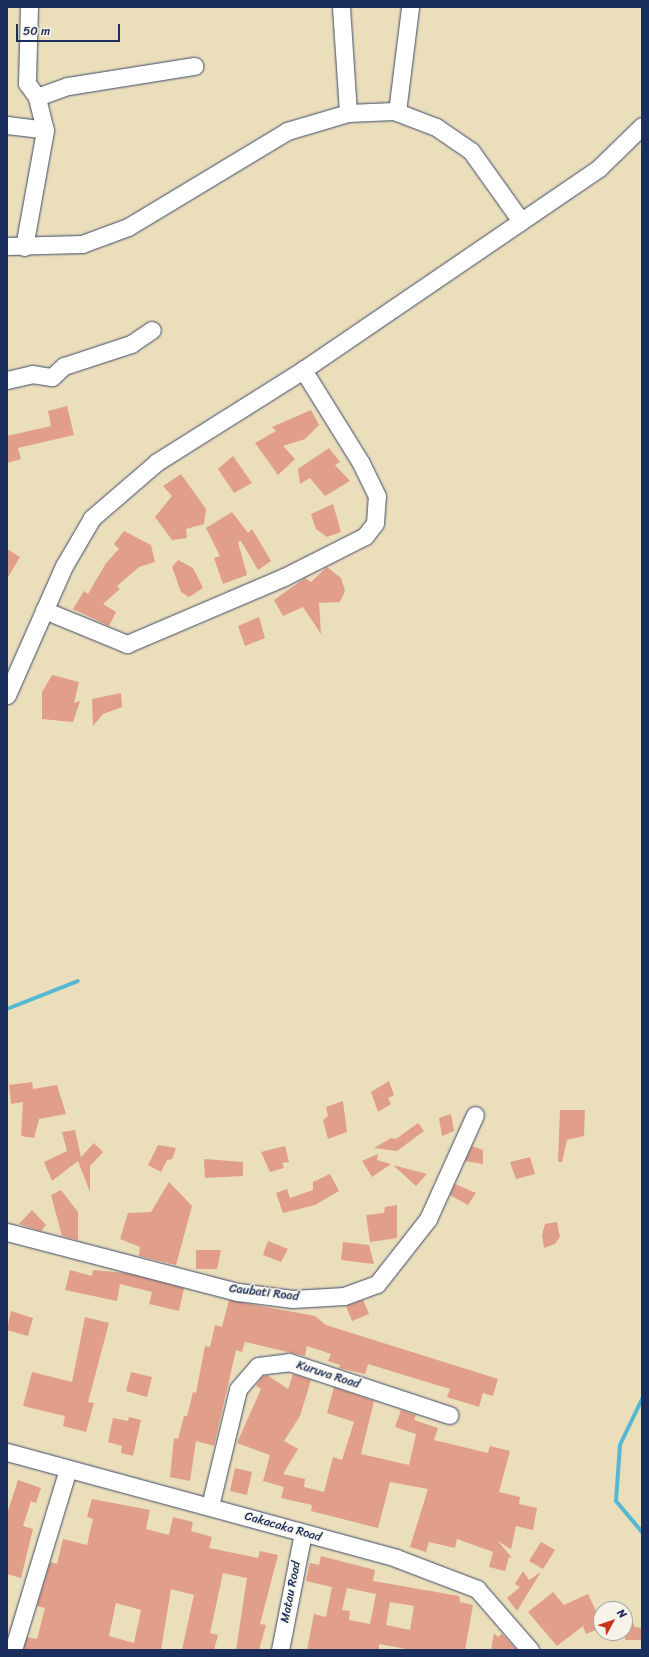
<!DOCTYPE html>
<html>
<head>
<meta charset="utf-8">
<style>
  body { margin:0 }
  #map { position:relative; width:649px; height:1657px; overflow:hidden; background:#ebdebb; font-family:Sriracha,sans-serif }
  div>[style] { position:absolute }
  .stream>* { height:4px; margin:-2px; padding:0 2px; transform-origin:2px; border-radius:2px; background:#56b9d4 }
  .building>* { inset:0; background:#e19e89 }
  .roads { filter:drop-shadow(0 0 1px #3a496c) drop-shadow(0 0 1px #3a496c) }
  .minor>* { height:17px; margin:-8.5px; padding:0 8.5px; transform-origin:8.5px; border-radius:8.5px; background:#fff }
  span { translate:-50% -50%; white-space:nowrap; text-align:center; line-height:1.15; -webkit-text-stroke:3px #f7f3e8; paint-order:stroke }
  .street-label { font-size:12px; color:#1b2f5e }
  .frame { position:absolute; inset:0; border:8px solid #1b2f5e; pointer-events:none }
  .north { position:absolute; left:593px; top:1601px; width:40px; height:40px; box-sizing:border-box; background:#f7f3e8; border:1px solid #9fa5b1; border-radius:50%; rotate:50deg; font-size:11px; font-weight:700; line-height:16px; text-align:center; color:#1b2f5e }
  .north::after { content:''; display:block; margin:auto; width:14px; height:18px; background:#c8321e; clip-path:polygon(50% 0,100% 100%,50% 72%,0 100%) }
  .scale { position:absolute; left:16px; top:24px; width:104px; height:18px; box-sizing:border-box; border:2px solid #1b2f5e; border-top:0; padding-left:5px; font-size:12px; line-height:14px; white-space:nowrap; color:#1b2f5e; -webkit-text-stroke:3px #f7f3e8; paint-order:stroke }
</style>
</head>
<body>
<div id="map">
  <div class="stream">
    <i style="left:7px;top:1009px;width:76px;rotate:-21.5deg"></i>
    <i style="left:642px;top:1399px;width:51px;rotate:115.6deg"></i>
    <i style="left:620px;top:1445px;width:56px;rotate:94.1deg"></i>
    <i style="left:616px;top:1501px;width:40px;rotate:50deg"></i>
  </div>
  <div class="building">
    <i style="clip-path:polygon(67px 406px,74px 435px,18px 448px,21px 459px,7px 463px,7px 436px,51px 426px,48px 411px)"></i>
    <i style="clip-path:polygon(311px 410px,319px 425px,305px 439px,283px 446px,295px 459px,278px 475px,255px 443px,276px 431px,272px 427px)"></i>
    <i style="clip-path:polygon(329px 448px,340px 462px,335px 465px,350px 481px,325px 496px,310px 478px,300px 484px,298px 469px)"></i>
    <i style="clip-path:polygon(233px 456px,252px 483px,234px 493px,218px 469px)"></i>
    <i style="clip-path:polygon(181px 474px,206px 509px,204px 524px,186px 529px,187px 538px,172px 540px,155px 517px,172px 496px,163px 486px)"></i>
    <i style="clip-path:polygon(333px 504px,341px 532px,327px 537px,316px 529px,311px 514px)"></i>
    <i style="clip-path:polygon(232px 512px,248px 533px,252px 529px,271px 561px,258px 570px,241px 541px,238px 542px,247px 575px,223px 584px,214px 558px,220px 556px,206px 528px)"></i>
    <i style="clip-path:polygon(124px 531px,151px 545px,155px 562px,139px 567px,117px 586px,120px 589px,103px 604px,116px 612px,109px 626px,73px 609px,84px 591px,88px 594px,106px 563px,119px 549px,114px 544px)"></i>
    <i style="clip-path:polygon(7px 549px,20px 557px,7px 579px)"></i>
    <i style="clip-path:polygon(178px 560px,193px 568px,203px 588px,189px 597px,181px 592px,172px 567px)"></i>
    <i style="clip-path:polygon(327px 567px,341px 578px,345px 591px,340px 602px,319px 603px,321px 634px,303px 607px,283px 616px,274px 600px,305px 578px,311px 582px)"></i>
    <i style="clip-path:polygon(259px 617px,265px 638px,245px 646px,238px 626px)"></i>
    <i style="clip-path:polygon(52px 675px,79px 682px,74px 703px,80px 701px,73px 722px,42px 719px,42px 692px)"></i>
    <i style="clip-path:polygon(121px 693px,122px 707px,103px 714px,93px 726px,92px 699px)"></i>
    <i style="clip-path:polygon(389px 1081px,394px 1095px,388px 1098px,391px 1104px,378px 1112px,371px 1092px)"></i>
    <i style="clip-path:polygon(32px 1082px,33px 1089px,57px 1085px,66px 1114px,39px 1119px,34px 1138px,21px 1136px,23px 1102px,11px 1104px,9px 1085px)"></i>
    <i style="clip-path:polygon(343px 1101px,347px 1132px,328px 1139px,323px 1120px,328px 1116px,326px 1107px)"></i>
    <i style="clip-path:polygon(560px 1110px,585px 1110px,584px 1136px,567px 1140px,562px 1162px,558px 1162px)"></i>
    <i style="clip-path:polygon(451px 1114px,454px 1131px,442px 1136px,439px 1118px)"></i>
    <i style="clip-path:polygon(418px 1123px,424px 1131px,397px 1151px,374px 1148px,391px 1138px,396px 1139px)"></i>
    <i style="clip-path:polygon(75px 1130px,81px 1157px,94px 1143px,103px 1152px,90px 1166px,90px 1192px,78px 1161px,52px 1181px,44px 1162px,67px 1151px,62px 1132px)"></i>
    <i style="clip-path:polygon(158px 1145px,176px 1148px,172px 1159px,167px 1160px,161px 1172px,148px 1165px)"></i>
    <i style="clip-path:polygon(285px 1146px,289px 1162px,282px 1163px,284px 1168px,270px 1172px,261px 1152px)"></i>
    <i style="clip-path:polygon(472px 1146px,483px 1150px,483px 1164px,465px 1161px)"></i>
    <i style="clip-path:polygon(378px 1154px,377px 1160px,391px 1164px,372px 1177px,362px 1161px)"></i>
    <i style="clip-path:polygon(530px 1157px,535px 1174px,516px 1179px,510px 1162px)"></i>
    <i style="clip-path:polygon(204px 1159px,243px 1162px,243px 1176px,205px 1178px)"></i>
    <i style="clip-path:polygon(393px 1165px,427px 1174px,416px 1186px)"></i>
    <i style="clip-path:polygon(330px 1174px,339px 1191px,315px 1205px,283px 1213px,276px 1193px,287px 1189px,290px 1198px,313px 1190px,313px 1182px)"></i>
    <i style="clip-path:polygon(169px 1182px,192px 1206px,176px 1265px,139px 1256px,140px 1247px,120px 1239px,128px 1213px,151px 1212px)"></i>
    <i style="clip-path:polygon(455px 1184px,476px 1193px,468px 1205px,450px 1195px)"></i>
    <i style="clip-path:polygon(61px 1190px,78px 1212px,78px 1240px,62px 1236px,51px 1195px)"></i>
    <i style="clip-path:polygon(397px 1205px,397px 1238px,370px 1242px,366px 1215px,384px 1213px,385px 1207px)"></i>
    <i style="clip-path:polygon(32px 1210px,46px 1225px,41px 1231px,19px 1224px)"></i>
    <i style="clip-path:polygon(557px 1222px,560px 1237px,555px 1244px,544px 1248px,542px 1235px,545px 1224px)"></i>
    <i style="clip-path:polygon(268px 1241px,288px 1249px,281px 1262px,263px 1255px)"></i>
    <i style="clip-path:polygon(343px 1242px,369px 1245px,374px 1264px,341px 1260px)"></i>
    <i style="clip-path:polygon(196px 1250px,221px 1250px,217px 1269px,196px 1269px)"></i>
    <i style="clip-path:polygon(70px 1270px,92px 1276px,93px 1270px,126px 1273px,184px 1288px,179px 1311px,149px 1304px,152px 1292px,120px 1284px,117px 1301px,65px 1290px)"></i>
    <i style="clip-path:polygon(229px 1300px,315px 1316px,326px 1325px,498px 1379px,493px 1396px,483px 1393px,479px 1407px,447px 1397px,450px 1389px,368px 1364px,365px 1374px,339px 1368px,340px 1365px,328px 1361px,331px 1354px,307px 1346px,305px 1356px,245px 1342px,242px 1352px,236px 1350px,214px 1446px,196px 1441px,190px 1481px,170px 1477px,174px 1438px,178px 1439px,184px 1416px,187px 1416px,193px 1392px,196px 1393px,205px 1346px,210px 1347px,215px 1325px,222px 1327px)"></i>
    <i style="clip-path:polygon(363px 1300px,369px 1314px,352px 1321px,346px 1306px)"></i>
    <i style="clip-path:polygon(11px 1311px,33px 1318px,28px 1336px,7px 1330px)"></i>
    <i style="clip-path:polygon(85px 1317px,109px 1323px,88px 1402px,94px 1403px,86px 1432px,63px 1426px,65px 1416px,23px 1406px,32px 1372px,72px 1382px)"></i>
    <i style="clip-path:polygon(131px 1372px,152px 1377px,147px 1397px,126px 1391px)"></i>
    <i style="clip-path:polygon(293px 1374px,311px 1380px,300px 1416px,284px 1441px,298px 1449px,283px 1474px,305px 1479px,304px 1487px,324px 1492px,333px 1457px,342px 1460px,354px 1422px,327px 1413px,334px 1387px,374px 1401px,361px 1454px,409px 1465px,416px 1434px,395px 1427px,401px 1410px,416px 1415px,414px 1420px,438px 1428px,434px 1440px,488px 1453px,490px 1446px,510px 1451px,499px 1492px,520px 1497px,519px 1504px,537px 1508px,533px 1530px,516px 1526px,511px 1549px,498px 1541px,512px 1558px,509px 1557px,505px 1571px,489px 1567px,493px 1552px,457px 1539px,455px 1548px,429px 1542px,426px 1552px,410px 1547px,428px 1489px,390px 1482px,378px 1528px,311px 1511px,312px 1505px,281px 1498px,284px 1487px,263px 1481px,270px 1455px,237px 1443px,261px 1389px,256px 1386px,262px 1377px,267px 1375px,288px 1389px)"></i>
    <i style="clip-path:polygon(129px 1417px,141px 1420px,133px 1456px,121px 1453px,122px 1446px,108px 1442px,113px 1418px,128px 1421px)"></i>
    <i style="clip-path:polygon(235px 1468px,252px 1472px,247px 1495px,230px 1491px)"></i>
    <i style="clip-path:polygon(18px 1480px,41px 1488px,36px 1503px,31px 1501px,23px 1526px,33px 1529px,21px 1578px,7px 1574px,7px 1514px)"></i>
    <i style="clip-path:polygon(evenodd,92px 1499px,150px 1510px,146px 1529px,169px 1535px,173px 1517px,193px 1522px,191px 1531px,212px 1537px,209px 1548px,258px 1558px,260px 1551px,278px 1555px,260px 1624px,266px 1625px,259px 1650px,236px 1650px,247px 1578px,223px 1573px,210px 1633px,218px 1635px,214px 1650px,182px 1650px,194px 1595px,171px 1589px,161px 1650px,23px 1650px,27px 1637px,37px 1639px,45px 1608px,37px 1606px,50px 1562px,57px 1564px,63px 1539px,87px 1545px,93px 1519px,87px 1517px,92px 1499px,116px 1603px,141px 1610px,134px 1643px,109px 1636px,116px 1603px)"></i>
    <i style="clip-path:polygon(541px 1542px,555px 1550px,543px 1569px,529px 1561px)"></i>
    <i style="clip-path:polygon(evenodd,321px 1556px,375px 1570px,373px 1581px,459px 1596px,460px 1602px,473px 1605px,465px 1650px,412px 1650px,379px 1644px,379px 1650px,307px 1650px,314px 1614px,326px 1617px,332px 1587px,306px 1581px,310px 1563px,319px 1565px,321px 1556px,347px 1588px,376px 1594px,370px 1624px,349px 1620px,350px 1611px,342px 1610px,347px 1588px,321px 1556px,390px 1602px,414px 1606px,410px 1630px,386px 1625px,390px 1602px)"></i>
    <i style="clip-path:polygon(523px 1571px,529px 1580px,541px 1572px,517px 1611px,507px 1598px,520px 1587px,515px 1584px)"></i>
    <i style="clip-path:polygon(553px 1592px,564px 1605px,588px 1594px,597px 1613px,601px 1611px,601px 1628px,586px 1634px,583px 1626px,557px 1646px,528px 1612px)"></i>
    <i style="clip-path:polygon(625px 1609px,635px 1627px,642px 1628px,642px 1640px,625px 1640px)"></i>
    <i style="clip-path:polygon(494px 1633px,498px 1637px,502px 1634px,517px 1650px,491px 1650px)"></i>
  </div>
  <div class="roads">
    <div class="minor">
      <i style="left:341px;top:7px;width:106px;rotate:86.2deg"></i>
      <i style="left:37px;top:97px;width:33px;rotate:-20deg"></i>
      <i style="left:68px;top:86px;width:128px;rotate:-9deg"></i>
      <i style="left:397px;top:112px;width:106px;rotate:-82.9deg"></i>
      <i style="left:7px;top:125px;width:38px;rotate:7deg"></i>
      <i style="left:7px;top:246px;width:75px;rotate:-1.5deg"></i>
      <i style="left:82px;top:244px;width:49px;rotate:-20.3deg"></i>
      <i style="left:128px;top:227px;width:186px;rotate:-31.1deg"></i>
      <i style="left:287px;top:131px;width:64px;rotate:-16.4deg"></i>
      <i style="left:348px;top:113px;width:46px;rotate:-2.5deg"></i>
      <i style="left:394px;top:111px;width:45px;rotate:20.9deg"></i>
      <i style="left:436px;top:127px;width:42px;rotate:34.4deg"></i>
      <i style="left:471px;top:151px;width:86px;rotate:54.5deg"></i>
      <i style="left:24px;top:247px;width:119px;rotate:-79.8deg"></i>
      <i style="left:45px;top:130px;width:34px;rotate:-104deg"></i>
      <i style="left:37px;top:97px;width:17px;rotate:-126deg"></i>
      <i style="left:27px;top:83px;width:76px;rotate:-88.5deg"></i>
      <i style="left:7px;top:380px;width:26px;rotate:-13deg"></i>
      <i style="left:32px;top:374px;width:20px;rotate:9deg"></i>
      <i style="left:52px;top:377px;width:16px;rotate:-43deg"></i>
      <i style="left:64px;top:366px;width:71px;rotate:-18.2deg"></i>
      <i style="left:131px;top:344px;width:25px;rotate:-34deg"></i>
      <i style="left:44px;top:610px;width:90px;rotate:22.3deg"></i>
      <i style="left:127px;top:644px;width:171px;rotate:-23.1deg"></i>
      <i style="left:284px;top:577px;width:91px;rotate:-26.8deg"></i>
      <i style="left:365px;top:536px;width:16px;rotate:-52deg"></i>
      <i style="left:375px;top:523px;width:27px;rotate:-86deg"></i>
      <i style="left:377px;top:496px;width:37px;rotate:-116deg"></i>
      <i style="left:361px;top:463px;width:110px;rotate:-121.9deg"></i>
      <i style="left:7px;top:695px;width:141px;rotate:-66.2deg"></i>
      <i style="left:64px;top:566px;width:56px;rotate:-59.7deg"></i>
      <i style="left:92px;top:518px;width:86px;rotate:-40.7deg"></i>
      <i style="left:157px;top:462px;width:173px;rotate:-32.2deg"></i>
      <i style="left:303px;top:370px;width:358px;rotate:-34.3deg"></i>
      <i style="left:599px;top:168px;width:60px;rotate:-44.3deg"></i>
      <i style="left:7px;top:1232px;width:239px;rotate:14.6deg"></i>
      <i style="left:238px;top:1292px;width:55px;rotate:7.3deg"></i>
      <i style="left:293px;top:1299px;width:51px;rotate:-3.4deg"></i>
      <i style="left:344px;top:1296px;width:35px;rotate:-20deg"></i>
      <i style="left:377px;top:1284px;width:83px;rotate:-51.9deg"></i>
      <i style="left:428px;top:1219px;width:114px;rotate:-65.7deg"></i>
      <i style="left:7px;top:1452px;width:403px;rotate:15.2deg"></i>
      <i style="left:396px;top:1558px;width:87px;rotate:20.9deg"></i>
      <i style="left:477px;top:1589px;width:81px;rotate:49deg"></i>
      <i style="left:210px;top:1506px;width:120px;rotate:-76.5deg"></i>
      <i style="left:238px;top:1389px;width:30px;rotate:-49deg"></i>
      <i style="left:258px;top:1366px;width:31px;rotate:-7deg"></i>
      <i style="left:289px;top:1362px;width:169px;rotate:18.3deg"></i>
      <i style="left:13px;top:1650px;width:189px;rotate:-73.1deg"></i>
      <i style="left:280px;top:1650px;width:119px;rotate:-78.9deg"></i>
    </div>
  </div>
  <div class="street-label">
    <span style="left:264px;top:1293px;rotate:7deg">Caubati Road</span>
    <span style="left:328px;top:1375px;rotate:18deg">Kuruva Road</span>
    <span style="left:283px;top:1527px;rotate:16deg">Cakacaka Road</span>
    <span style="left:291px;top:1592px;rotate:-79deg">Matau Road</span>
  </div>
  <div class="frame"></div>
  <div class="north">N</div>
  <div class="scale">50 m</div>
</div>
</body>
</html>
